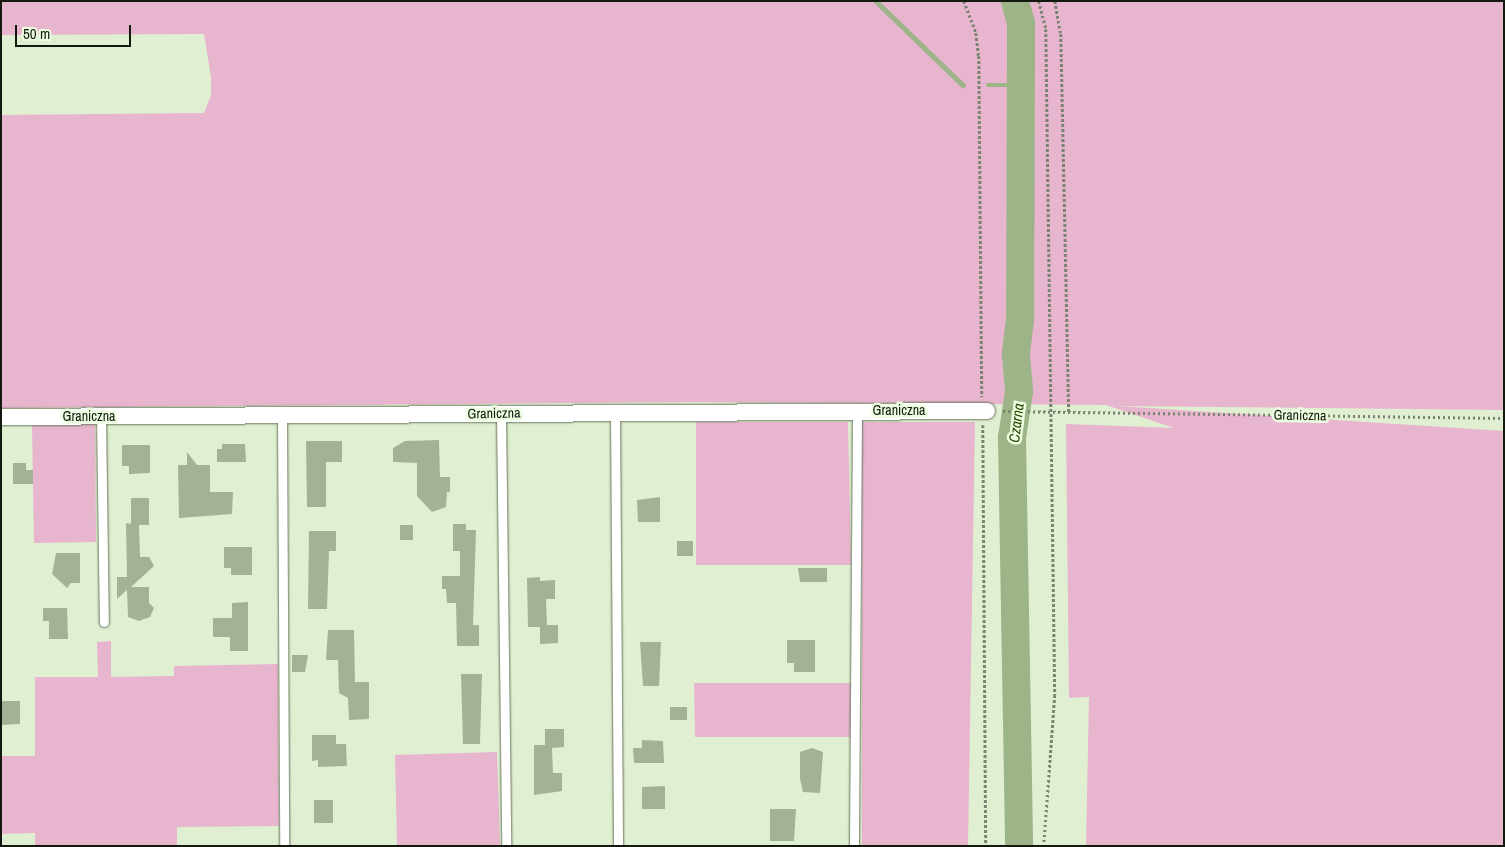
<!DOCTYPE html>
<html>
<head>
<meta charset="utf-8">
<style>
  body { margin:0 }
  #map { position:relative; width:1505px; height:847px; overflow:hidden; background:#e0efd2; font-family:"Archivo Narrow",sans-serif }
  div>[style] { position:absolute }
  .green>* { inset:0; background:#e7b5ce }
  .stream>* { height:4.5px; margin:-2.25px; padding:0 2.25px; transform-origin:2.25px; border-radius:2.25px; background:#9db488 }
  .river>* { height:28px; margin:-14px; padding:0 14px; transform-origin:14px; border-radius:14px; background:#9db488 }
  .building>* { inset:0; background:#a3b296 }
  .path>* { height:2.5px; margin-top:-1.25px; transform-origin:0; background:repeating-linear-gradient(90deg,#7a8370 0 2.5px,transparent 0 5px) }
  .roads { filter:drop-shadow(0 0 1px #657359) drop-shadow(0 0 1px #657359) }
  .service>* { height:9px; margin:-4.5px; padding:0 4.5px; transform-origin:4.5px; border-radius:4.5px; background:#fff }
  .minor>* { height:16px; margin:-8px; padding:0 8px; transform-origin:8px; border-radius:8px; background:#fff }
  span { translate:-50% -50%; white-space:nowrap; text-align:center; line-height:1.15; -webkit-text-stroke:5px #edfddf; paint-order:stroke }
  .street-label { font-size:14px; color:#14190f }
  .water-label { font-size:15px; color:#294400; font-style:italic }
  .frame { position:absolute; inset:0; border:2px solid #14190f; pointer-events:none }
  .scale { position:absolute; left:15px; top:25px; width:116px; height:22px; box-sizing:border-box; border:2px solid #14190f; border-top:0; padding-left:6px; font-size:15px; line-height:18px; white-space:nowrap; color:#14190f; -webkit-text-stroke:4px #edfddf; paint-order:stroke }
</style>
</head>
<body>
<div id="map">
  <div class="green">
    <i style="clip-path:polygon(1px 1px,1504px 1px,1504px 410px,1118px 406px,1504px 431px,1504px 846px,1086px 846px,1089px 697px,1069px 698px,1066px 424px,1174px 428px,1106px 405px,696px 402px,1px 408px,1px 115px,204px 113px,211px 95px,211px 77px,204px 34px,1px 35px)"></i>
    <i style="clip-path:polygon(95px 422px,96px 542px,34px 543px,32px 423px)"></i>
    <i style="clip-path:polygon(696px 422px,848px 422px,851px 565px,696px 565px)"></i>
    <i style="clip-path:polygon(862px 422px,975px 422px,968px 846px,862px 846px)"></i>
    <i style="clip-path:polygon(111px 641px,111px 677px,174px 676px,174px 666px,278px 664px,279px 826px,177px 827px,177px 846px,35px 846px,35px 833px,1px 834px,1px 756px,35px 756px,35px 677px,98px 677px,97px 642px)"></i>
    <i style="clip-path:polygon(694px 683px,851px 683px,851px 737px,695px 737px)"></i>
    <i style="clip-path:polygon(497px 752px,500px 846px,397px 846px,395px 755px)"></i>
  </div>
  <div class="stream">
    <i style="left:876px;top:1px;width:121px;rotate:44deg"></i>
    <i style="left:988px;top:85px;width:32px"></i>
  </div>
  <div class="river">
    <i style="left:1015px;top:1px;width:24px;rotate:75deg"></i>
    <i style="left:1021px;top:24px;width:39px;rotate:90deg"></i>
    <i style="left:1021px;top:63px;width:257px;rotate:90.2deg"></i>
    <i style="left:1020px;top:320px;width:35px;rotate:97deg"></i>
    <i style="left:1016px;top:355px;width:37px;rotate:85deg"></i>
    <i style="left:1019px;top:392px;width:47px;rotate:98.7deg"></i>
    <i style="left:1012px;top:438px;width:408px;rotate:89deg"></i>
  </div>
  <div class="building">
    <i style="clip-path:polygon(439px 440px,440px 477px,450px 477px,450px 492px,447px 492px,446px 507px,432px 512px,417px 496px,417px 463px,393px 462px,393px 448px,405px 441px)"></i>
    <i style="clip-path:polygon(306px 441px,342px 441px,342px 462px,326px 462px,326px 507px,307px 507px)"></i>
    <i style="clip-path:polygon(222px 444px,245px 444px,246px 462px,217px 462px,217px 449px,222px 449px)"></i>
    <i style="clip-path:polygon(122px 445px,150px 445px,150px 473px,129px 474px,129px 466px,122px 466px)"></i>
    <i style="clip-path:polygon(187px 452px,197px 465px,210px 465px,210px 492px,233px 492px,232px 514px,179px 518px,178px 465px,187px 465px)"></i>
    <i style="clip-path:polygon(13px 463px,26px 463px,26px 470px,33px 470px,33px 484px,13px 484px)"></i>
    <i style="clip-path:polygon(660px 497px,660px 522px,638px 522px,637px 500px)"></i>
    <i style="clip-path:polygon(131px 498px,149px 498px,149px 525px,139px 525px,140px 557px,149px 557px,154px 566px,131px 587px,149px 587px,149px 603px,154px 608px,150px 617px,139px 621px,128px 617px,127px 590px,117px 599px,117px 577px,127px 577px,126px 523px,131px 524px)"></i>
    <i style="clip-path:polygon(453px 524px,466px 524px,466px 530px,476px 530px,473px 625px,479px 625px,479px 646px,457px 646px,456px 603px,447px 603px,446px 589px,442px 589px,442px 576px,460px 576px,460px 551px,453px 551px)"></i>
    <i style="clip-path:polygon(400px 525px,413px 525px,413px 540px,400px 540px)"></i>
    <i style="clip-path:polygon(309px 531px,336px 531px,336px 551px,329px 551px,327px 609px,308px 609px)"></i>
    <i style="clip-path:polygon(677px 541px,693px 541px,693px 556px,677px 556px)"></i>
    <i style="clip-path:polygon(224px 547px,252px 547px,252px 575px,231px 575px,231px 568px,224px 568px)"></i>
    <i style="clip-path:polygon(56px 553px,80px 553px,80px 583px,71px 583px,67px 588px,52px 574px)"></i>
    <i style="clip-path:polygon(798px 568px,827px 568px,827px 582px,800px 582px)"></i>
    <i style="clip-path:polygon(540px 577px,540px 581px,555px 580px,555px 599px,546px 599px,547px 625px,558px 625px,558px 643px,540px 644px,540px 627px,528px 627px,527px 578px)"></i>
    <i style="clip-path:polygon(248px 602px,248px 651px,230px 651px,230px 637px,213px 637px,213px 618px,232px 618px,232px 603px)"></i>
    <i style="clip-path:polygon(43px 608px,67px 608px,68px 639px,49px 639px,49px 621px,43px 621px)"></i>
    <i style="clip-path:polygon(328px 630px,354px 630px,355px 682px,369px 682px,369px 719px,349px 720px,348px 698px,339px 693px,338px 660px,326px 660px)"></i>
    <i style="clip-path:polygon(787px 640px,815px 640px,815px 672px,794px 672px,794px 663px,787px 663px)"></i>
    <i style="clip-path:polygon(640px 642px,661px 642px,659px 686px,643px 686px)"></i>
    <i style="clip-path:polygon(292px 655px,308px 655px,305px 672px,292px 672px)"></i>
    <i style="clip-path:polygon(461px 674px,482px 674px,480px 744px,463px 744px)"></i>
    <i style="clip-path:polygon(1px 701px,20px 701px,20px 724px,1px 725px)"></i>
    <i style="clip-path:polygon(670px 707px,687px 707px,687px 720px,670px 720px)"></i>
    <i style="clip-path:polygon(545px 729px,564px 729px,564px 747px,552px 748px,553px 773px,562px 773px,562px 791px,534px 795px,534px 745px,545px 745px)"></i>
    <i style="clip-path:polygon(312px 735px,336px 735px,336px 744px,346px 744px,347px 766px,318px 767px,318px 760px,312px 761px)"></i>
    <i style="clip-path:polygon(642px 740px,663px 741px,664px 763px,634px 763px,633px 748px,642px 748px)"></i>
    <i style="clip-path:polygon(812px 748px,823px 752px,820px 793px,803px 792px,800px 779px,800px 752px)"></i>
    <i style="clip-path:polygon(665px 786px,665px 809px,642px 809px,642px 787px)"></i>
    <i style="clip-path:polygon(314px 800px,333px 800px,333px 823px,314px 823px)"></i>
    <i style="clip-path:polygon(770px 809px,796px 809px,794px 841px,770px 841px)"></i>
  </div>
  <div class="path">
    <i style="left:964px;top:1px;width:34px;rotate:69deg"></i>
    <i style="left:976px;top:33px;width:23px;rotate:83deg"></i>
    <i style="left:979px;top:56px;width:341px;rotate:89.5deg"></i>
    <i style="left:1039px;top:1px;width:29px;rotate:76deg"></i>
    <i style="left:1046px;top:29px;width:666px;rotate:89.23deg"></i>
    <i style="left:1055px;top:695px;width:151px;rotate:94.2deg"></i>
    <i style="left:1055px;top:1px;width:34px;rotate:80deg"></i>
    <i style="left:1061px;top:34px;width:378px;rotate:88.8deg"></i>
    <i style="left:1003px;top:411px;width:501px;rotate:0.8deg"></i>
    <i style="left:983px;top:425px;width:421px;rotate:89.6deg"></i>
  </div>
  <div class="roads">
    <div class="service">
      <i style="left:615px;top:412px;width:434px;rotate:89.6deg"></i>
      <i style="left:501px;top:413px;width:433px;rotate:89.3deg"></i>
      <i style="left:282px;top:415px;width:431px;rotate:89.7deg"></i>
      <i style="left:101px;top:416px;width:206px;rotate:89.2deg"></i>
      <i style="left:854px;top:843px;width:433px;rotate:-89.6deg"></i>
    </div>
    <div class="minor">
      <i style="left:1px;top:417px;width:986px;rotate:-0.35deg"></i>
    </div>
  </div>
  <div class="street-label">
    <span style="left:899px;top:410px">Graniczna</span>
    <span style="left:494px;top:413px;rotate:-1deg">Graniczna</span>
    <span style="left:1300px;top:415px;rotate:1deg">Graniczna</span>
    <span style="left:89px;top:416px">Graniczna</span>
  </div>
  <div class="water-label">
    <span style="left:1016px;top:423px;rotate:-83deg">Czarna</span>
  </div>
  <div class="frame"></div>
  <div class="scale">50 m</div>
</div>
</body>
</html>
